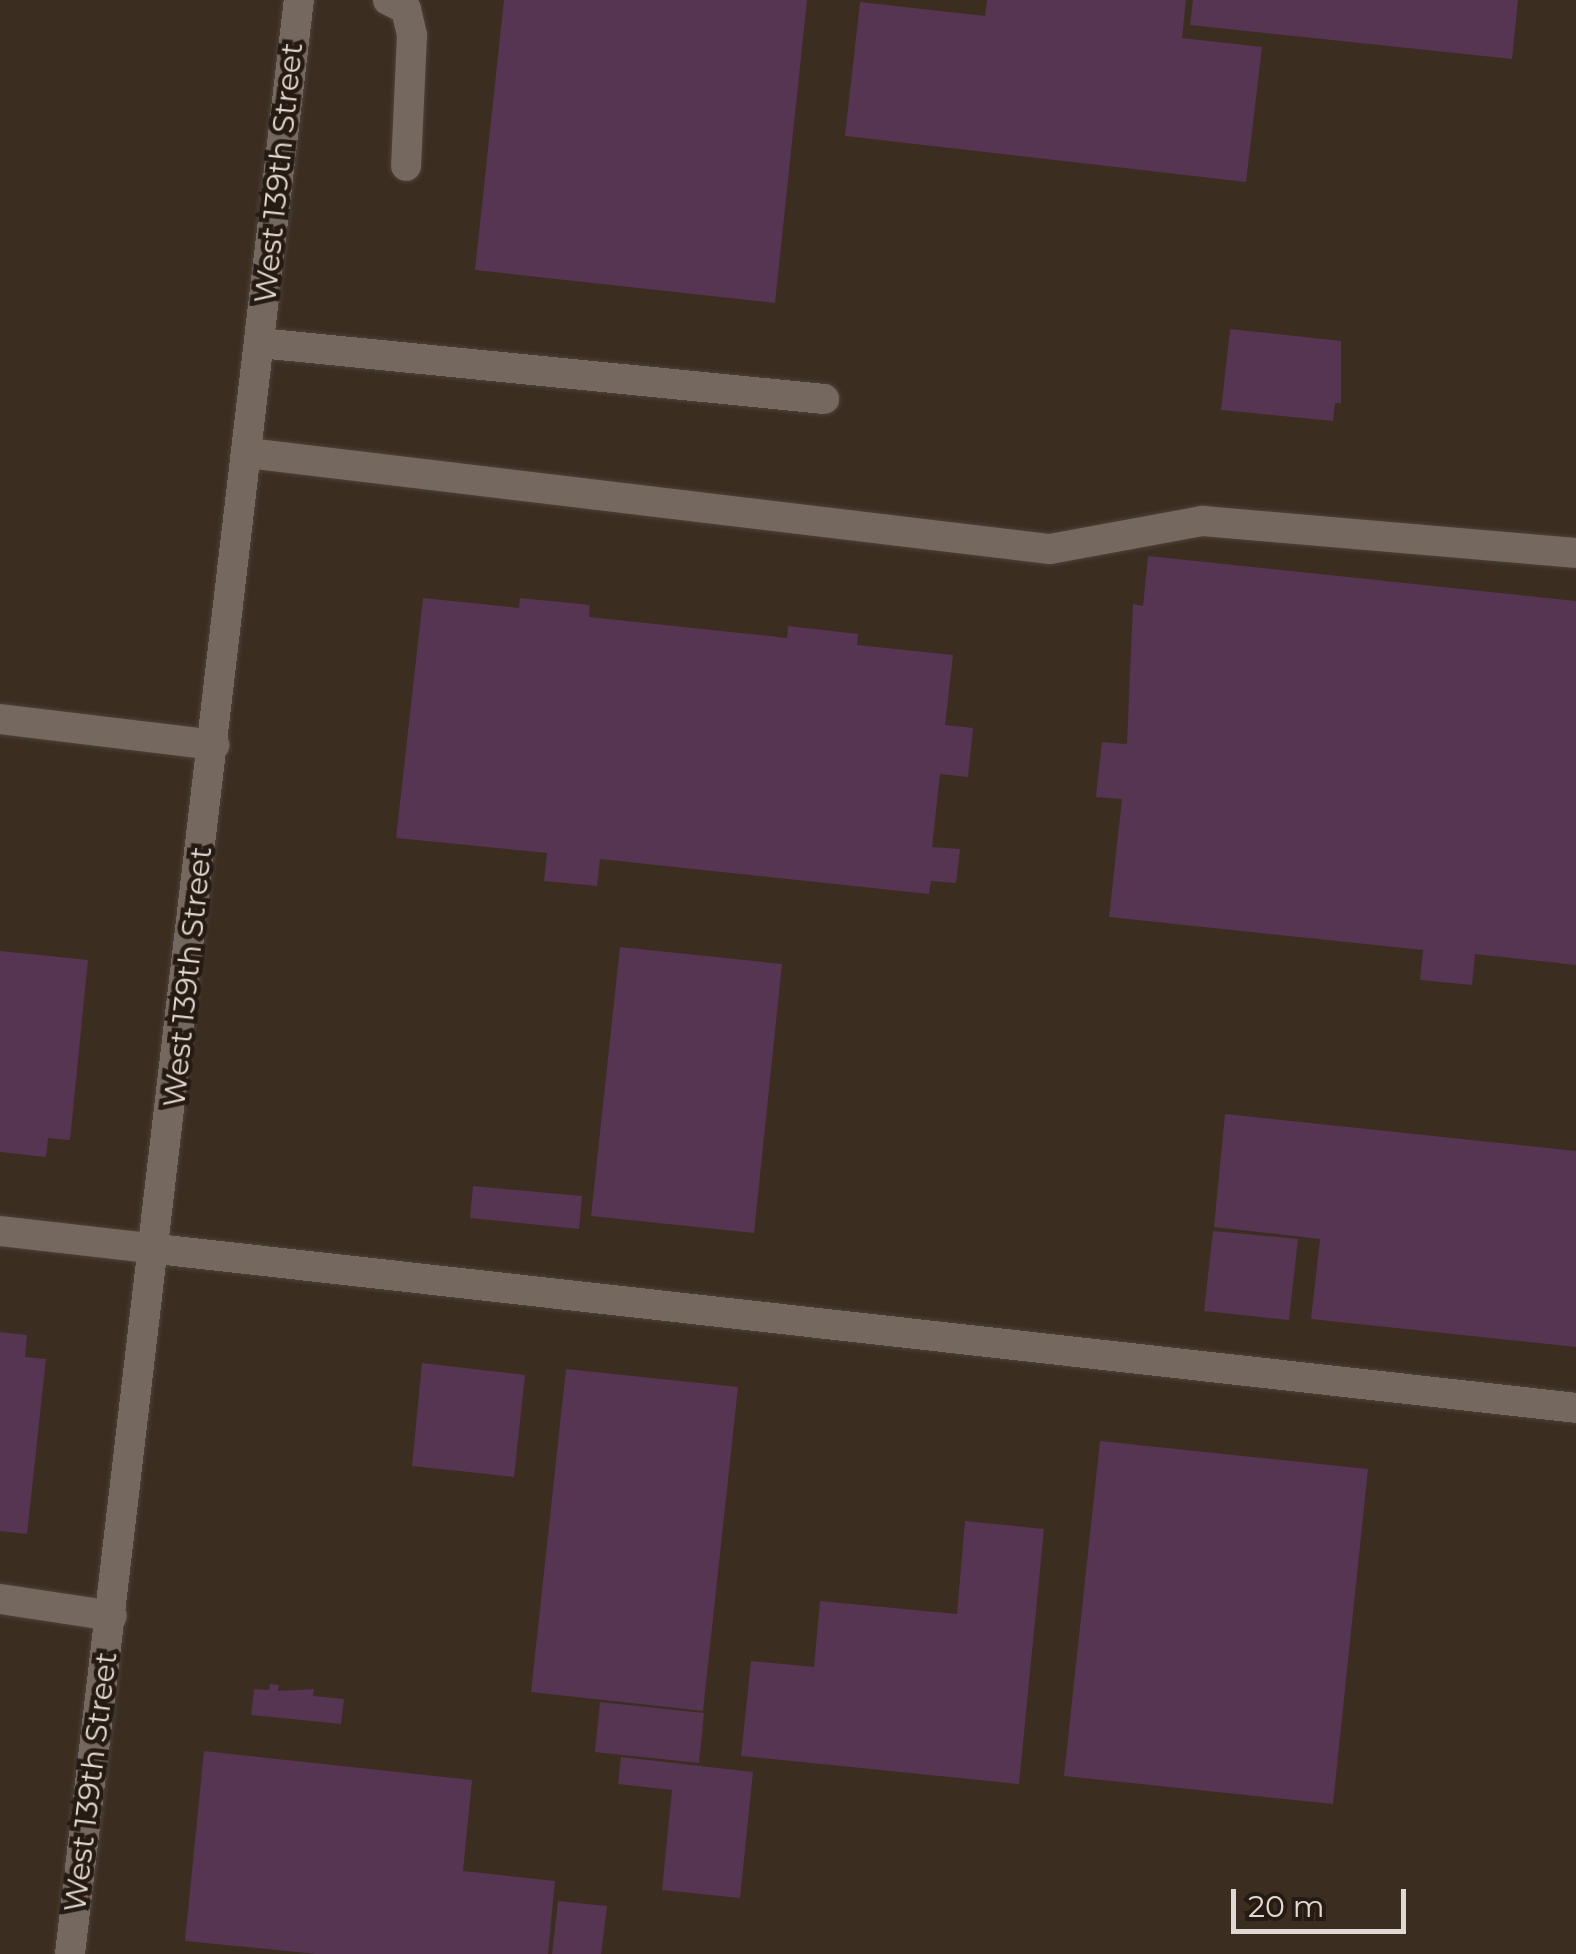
<!DOCTYPE html>
<html>
<head>
<meta charset="utf-8">
<style>
  body { margin:0 }
  #map { position:relative; width:1576px; height:1954px; overflow:hidden; background:#2f241c; font-family:Montserrat,sans-serif }
  div>[style] { position:absolute }
  .built>* { inset:0; background:#3c2d21 }
  .building>* { inset:0; background:#553551 }
  .roads { filter:drop-shadow(0 0 2px #4b423b) drop-shadow(0 0 2px #4b423b) }
  .lane>* { height:30px; margin:-15px; padding:0 15px; transform-origin:15px; border-radius:15px; background:#75685f }
  .street>* { height:30px; margin:-15px; padding:0 15px; transform-origin:15px; border-radius:15px; background:#75685f }
  span { translate:-50% -50%; white-space:nowrap; text-align:center; line-height:1.15; -webkit-text-stroke:9px #251b13; paint-order:stroke }
  .street-label { font-size:30px; color:#e0d9d3 }
  .scale { position:absolute; left:1231px; top:1889px; width:175px; height:45px; box-sizing:border-box; border:5px solid #e0d9d3; border-top:0; padding-left:12px; font-size:30px; line-height:35px; white-space:nowrap; color:#e0d9d3; -webkit-text-stroke:8px #251b13; paint-order:stroke }
</style>
</head>
<body>
<div id="map">
  <div class="built">
    <i style="clip-path:polygon(0 0,1576px 0,1576px 1954px,0 1954px)"></i>
  </div>
  <div class="building">
    <i style="clip-path:polygon(504px 0,807px 0,775px 303px,475px 270px)"></i>
    <i style="clip-path:polygon(987px 0,1186px 0,1182px 38px,1262px 47px,1246px 182px,845px 136px,860px 2px,985px 16px)"></i>
    <i style="clip-path:polygon(1193px 0,1518px 0,1512px 59px,1190px 25px)"></i>
    <i style="clip-path:polygon(1230px 329px,1341px 341px,1341px 403px,1335px 403px,1333px 421px,1221px 410px)"></i>
    <i style="clip-path:polygon(1148px 556px,1576px 601px,1576px 965px,1475px 954px,1472px 985px,1420px 980px,1423px 950px,1109px 917px,1122px 799px,1096px 797px,1102px 742px,1127px 744px,1133px 604px,1143px 606px)"></i>
    <i style="clip-path:polygon(423px 598px,519px 608px,520px 598px,590px 605px,589px 617px,787px 638px,788px 626px,858px 634px,857px 645px,953px 655px,945px 725px,973px 728px,968px 777px,940px 774px,932px 847px,960px 849px,956px 883px,931px 881px,929px 894px,600px 859px,597px 886px,544px 881px,547px 853px,396px 838px)"></i>
    <i style="clip-path:polygon(620px 947px,782px 964px,754px 1233px,591px 1216px)"></i>
    <i style="clip-path:polygon(0 951px,88px 960px,70px 1140px,48px 1138px,46px 1157px,0 1152px)"></i>
    <i style="clip-path:polygon(1225px 1114px,1576px 1151px,1576px 1347px,1311px 1319px,1320px 1239px,1214px 1227px)"></i>
    <i style="clip-path:polygon(473px 1186px,582px 1196px,579px 1229px,470px 1218px)"></i>
    <i style="clip-path:polygon(1213px 1231px,1298px 1239px,1289px 1320px,1204px 1311px)"></i>
    <i style="clip-path:polygon(0 1332px,27px 1335px,25px 1357px,46px 1359px,27px 1534px,0 1531px)"></i>
    <i style="clip-path:polygon(422px 1363px,525px 1375px,514px 1477px,412px 1466px)"></i>
    <i style="clip-path:polygon(566px 1369px,738px 1387px,703px 1711px,531px 1692px)"></i>
    <i style="clip-path:polygon(1100px 1441px,1368px 1469px,1333px 1804px,1064px 1776px)"></i>
    <i style="clip-path:polygon(965px 1521px,1044px 1529px,1019px 1784px,741px 1756px,751px 1661px,814px 1667px,820px 1601px,957px 1614px)"></i>
    <i style="clip-path:polygon(270px 1684px,279px 1685px,278px 1691px,314px 1689px,313px 1696px,344px 1699px,341px 1724px,251px 1715px,254px 1689px,269px 1690px)"></i>
    <i style="clip-path:polygon(600px 1702px,704px 1713px,699px 1763px,595px 1752px)"></i>
    <i style="clip-path:polygon(204px 1751px,472px 1780px,463px 1871px,555px 1881px,548px 1954px,316px 1954px,185px 1941px)"></i>
    <i style="clip-path:polygon(621px 1757px,753px 1772px,740px 1898px,662px 1890px,672px 1790px,618px 1784px)"></i>
    <i style="clip-path:polygon(558px 1901px,607px 1906px,601px 1954px,552px 1954px)"></i>
  </div>
  <div class="roads">
    <div class="lane">
      <i style="left:388px;top:0;width:20px;rotate:27deg"></i>
      <i style="left:406px;top:9px;width:27px;rotate:77deg"></i>
      <i style="left:412px;top:35px;width:131px;rotate:92.6deg"></i>
      <i style="left:260px;top:343px;width:567px;rotate:5.67deg"></i>
      <i style="left:248px;top:453px;width:808px;rotate:6.83deg"></i>
      <i style="left:1050px;top:549px;width:156px;rotate:-10.4deg"></i>
      <i style="left:1203px;top:521px;width:374px;rotate:4.9deg"></i>
      <i style="left:0;top:719px;width:216px;rotate:6.9deg"></i>
      <i style="left:157px;top:1249px;width:1428px;rotate:6.39deg"></i>
      <i style="left:0;top:1599px;width:113px;rotate:8.6deg"></i>
    </div>
    <div class="street">
      <i style="left:0;top:1231px;width:158px;rotate:6.5deg"></i>
      <i style="left:70px;top:1954px;width:1967px;rotate:-83.32deg"></i>
    </div>
  </div>
  <div class="street-label">
    <span style="left:279px;top:173px;rotate:-84deg">West 139th Street</span>
    <span style="left:188px;top:977px;rotate:-84deg">West 139th Street</span>
    <span style="left:91px;top:1782px;rotate:-83deg">West 139th Street</span>
  </div>
  <div class="scale">20 m</div>
</div>
</body>
</html>
